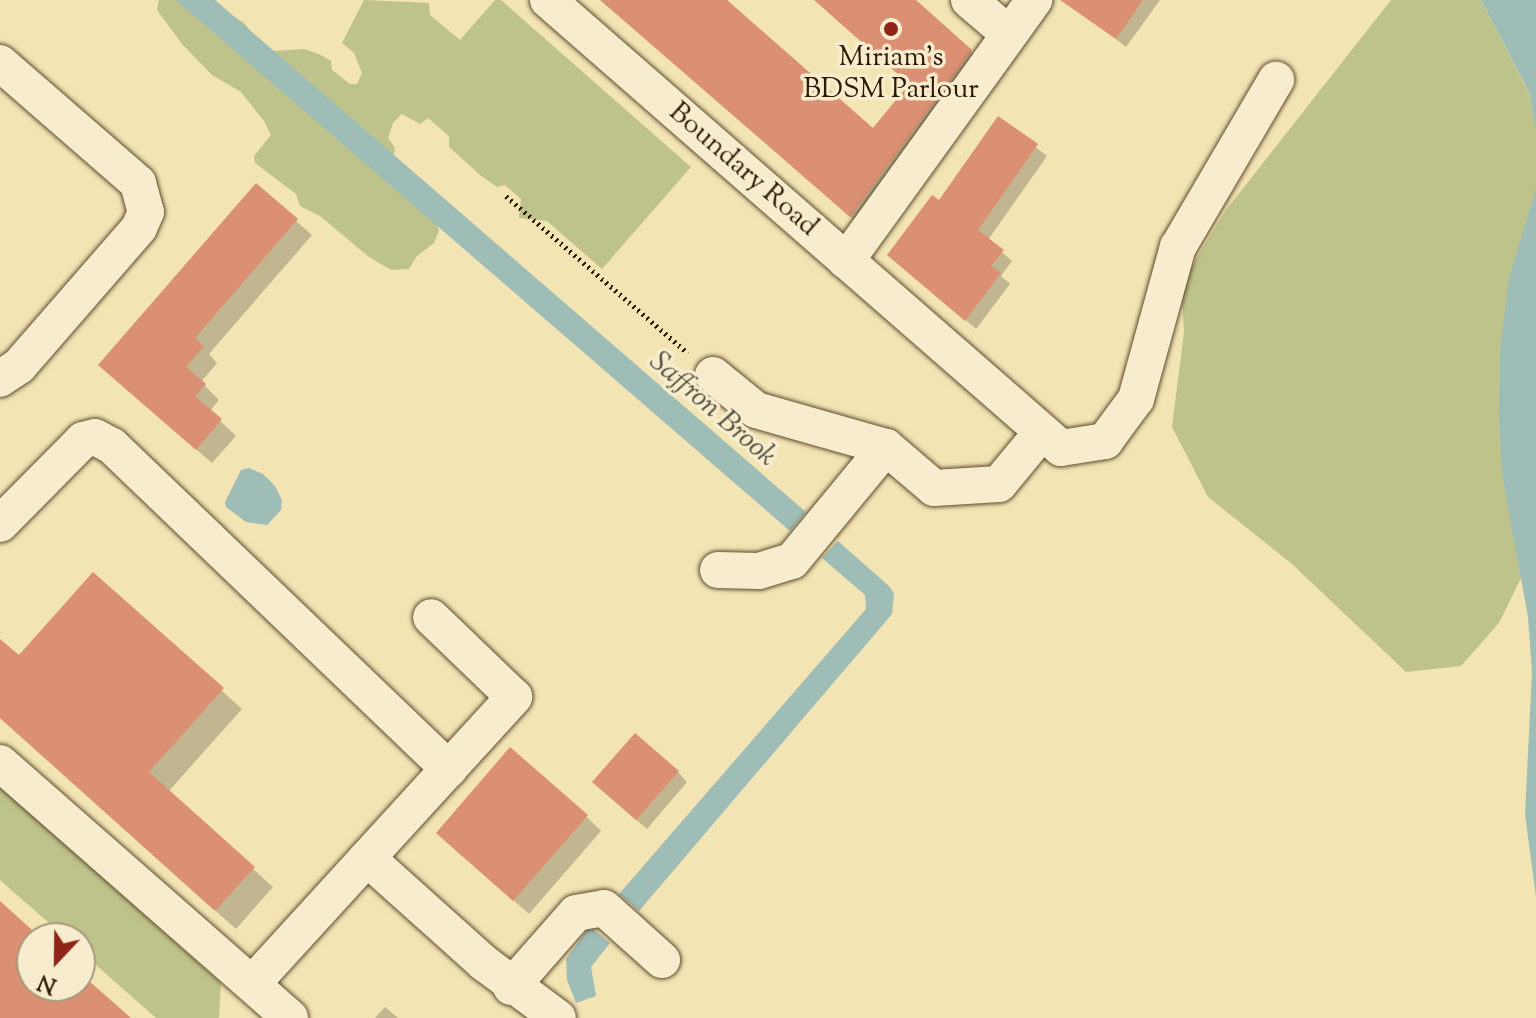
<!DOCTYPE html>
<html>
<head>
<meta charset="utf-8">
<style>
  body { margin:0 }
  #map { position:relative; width:1536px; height:1018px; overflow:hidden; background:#f3e4b4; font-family:"Sorts Mill Goudy",serif }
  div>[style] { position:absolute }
  .green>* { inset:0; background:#bec38b }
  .water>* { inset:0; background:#9ebdb6 }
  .shadow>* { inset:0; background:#0003 }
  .building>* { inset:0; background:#db8f73 }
  .path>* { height:5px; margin-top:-2.5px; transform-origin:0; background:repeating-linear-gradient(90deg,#2f1800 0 2px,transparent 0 6px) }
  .roads { filter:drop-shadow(0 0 2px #604b2d) drop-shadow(0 0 2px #604b2d) }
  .minor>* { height:36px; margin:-18px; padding:0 18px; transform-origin:18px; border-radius:18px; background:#f7edce }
  .dots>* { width:22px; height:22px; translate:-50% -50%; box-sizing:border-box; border:4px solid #f7edce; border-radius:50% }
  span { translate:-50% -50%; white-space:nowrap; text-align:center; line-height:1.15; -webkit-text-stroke:7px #f7edce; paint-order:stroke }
  .poi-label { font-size:28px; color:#2f1800 }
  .street-label { font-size:28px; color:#2f1800 }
  .water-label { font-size:30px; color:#565240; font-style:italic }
  .north { position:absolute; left:16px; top:922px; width:80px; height:80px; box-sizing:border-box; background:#f7edce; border:2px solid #a7987c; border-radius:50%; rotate:202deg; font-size:22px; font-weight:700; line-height:32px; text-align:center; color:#2f1800 }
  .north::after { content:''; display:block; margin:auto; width:28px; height:36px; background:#8f2418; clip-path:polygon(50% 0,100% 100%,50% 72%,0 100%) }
</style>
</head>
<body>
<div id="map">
  <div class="green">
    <i style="clip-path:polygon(159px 0,210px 0,244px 23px,262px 45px,274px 51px,304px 49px,319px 54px,331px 61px,332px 70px,350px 84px,357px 84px,362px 73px,354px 53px,342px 43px,364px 0,429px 3px,430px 15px,460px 40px,495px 0,501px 0,691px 167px,602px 269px,547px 221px,519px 218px,521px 199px,505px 185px,497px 187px,480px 175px,449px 147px,449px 136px,428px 118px,420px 124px,402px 114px,393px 123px,388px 138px,395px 148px,393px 160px,436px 221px,439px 231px,434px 243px,417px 256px,409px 269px,391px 270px,369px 257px,320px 216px,300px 206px,296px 194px,255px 163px,254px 156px,271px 135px,264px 121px,241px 92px,212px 75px,182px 44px,157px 10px)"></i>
    <i style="clip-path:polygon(1391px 0,1481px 0,1529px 93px,1536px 134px,1536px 194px,1509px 278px,1502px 475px,1522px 576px,1499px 623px,1461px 666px,1406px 672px,1292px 564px,1208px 497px,1172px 427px,1184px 332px,1181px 284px,1226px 210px)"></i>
    <i style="clip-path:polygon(0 786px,221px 983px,219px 1018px,156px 1018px,80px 951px,80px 938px,66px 938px,0 880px)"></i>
  </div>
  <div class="water">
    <i style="clip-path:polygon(176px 0,215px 0,806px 512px,790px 531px)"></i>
    <i style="clip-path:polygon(1481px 0,1536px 0,1536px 134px,1529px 92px)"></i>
    <i style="clip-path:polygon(1536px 189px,1536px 897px,1525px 814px,1532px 672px,1528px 617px,1502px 475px,1499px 417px,1500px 350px,1509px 278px)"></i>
    <i style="clip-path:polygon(249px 468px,263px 474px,275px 486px,282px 500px,281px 510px,267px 525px,246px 522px,226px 507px,225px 502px,241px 470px)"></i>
    <i style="clip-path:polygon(838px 541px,890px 587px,894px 594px,892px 614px,639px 911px,619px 894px,866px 609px,865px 595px,822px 558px)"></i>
    <i style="clip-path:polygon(590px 926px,610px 943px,591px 967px,596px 996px,576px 1003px,567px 980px,566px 959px)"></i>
  </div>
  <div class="shadow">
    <i style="clip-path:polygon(602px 0,723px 0,873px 131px,912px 85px,815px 0,913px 0,981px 61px,861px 226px)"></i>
    <i style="clip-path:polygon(1085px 0,1160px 0,1126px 47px,1078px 10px)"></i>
    <i style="clip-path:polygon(999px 119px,1047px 156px,988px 240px,1012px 261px,1001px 276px,1010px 284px,976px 329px,900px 264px)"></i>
    <i style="clip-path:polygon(256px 186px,312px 235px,209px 354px,217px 363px,201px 382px,219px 400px,210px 411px,236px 436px,212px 463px,116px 380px)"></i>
    <i style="clip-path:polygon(93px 575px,242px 709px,168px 792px,273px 887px,236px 929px,0 718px,0 641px,19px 658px)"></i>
    <i style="clip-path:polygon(678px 772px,687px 782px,647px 829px,604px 792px)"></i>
    <i style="clip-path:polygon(587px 817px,601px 831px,529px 914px,453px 848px)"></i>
    <i style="clip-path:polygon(385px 1007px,398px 1018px,375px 1018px)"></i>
  </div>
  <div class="building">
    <i style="clip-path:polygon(600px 0,727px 0,873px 128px,909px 84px,814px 0,916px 0,972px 50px,850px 217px)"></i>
    <i style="clip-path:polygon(1060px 0,1143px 0,1116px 39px)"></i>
    <i style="clip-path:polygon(998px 116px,1038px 144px,978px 230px,1004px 250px,991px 266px,1001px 273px,965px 321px,887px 255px,932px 195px,939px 200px)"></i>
    <i style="clip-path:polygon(256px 183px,298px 219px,195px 338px,204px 346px,186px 367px,206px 384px,195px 396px,222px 419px,196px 450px,98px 365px)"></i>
    <i style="clip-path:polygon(93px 572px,224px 688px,149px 772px,255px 867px,215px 911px,0 718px,0 639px,19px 655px)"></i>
    <i style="clip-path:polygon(635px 733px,679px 771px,636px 820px,592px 782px)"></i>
    <i style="clip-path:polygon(510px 747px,588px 815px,513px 901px,436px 833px)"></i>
    <i style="clip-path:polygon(0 901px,41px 938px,32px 938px,32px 986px,80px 986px,80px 973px,131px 1018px,0 1018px)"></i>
  </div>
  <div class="path">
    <i style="left:506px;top:196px;width:240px;rotate:40.8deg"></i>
  </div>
  <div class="roads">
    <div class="minor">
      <i style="left:548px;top:0;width:681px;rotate:41.13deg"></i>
      <i style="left:1061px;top:448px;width:45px;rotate:-9deg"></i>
      <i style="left:1105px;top:441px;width:52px;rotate:-53.6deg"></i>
      <i style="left:1136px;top:399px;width:158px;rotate:-74.6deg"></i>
      <i style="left:1178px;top:247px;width:194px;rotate:-59.6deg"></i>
      <i style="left:969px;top:0;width:52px;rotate:40.4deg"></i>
      <i style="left:0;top:63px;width:183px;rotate:41deg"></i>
      <i style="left:138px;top:183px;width:30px;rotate:75deg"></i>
      <i style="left:146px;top:212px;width:17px;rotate:114deg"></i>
      <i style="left:139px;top:228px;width:183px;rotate:131deg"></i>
      <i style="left:19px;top:366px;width:23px;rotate:146deg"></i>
      <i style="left:846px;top:261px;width:322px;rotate:-54.2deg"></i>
      <i style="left:713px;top:375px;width:55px;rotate:39.1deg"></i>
      <i style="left:756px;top:410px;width:135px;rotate:15.9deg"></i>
      <i style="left:886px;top:447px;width:63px;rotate:40.5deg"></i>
      <i style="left:934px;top:488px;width:65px;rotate:-3.5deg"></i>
      <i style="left:999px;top:484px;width:67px;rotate:-50.4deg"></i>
      <i style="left:0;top:524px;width:118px;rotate:-45.3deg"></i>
      <i style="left:83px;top:440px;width:12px;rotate:-14deg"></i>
      <i style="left:95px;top:437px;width:19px;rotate:28deg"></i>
      <i style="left:112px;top:446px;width:467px;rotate:43.8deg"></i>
      <i style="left:718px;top:570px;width:41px;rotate:1.4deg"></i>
      <i style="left:759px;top:571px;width:34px;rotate:-17deg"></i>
      <i style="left:792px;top:561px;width:148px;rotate:-50.5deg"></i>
      <i style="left:0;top:763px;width:386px;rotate:41.3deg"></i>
      <i style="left:367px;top:858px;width:157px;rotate:41.9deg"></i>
      <i style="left:484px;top:963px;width:92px;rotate:36.6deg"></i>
      <i style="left:252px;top:984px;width:389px;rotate:-47.6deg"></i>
      <i style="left:514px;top:697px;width:115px;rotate:-136.1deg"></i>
      <i style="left:511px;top:987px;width:98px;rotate:-48.7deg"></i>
      <i style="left:576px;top:913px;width:28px;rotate:-10deg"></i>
      <i style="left:604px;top:908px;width:78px;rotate:41.9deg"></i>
    </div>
  </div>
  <div class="dots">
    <i style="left:891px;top:29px;background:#8f2418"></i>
  </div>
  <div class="poi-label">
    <span style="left:891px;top:74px">Miriam's<br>BDSM Parlour</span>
  </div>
  <div class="street-label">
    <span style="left:743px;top:170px;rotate:41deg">Boundary Road</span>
  </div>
  <div class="water-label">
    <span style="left:712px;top:410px;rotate:41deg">Saffron Brook</span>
  </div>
  <div class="north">N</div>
</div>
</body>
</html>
